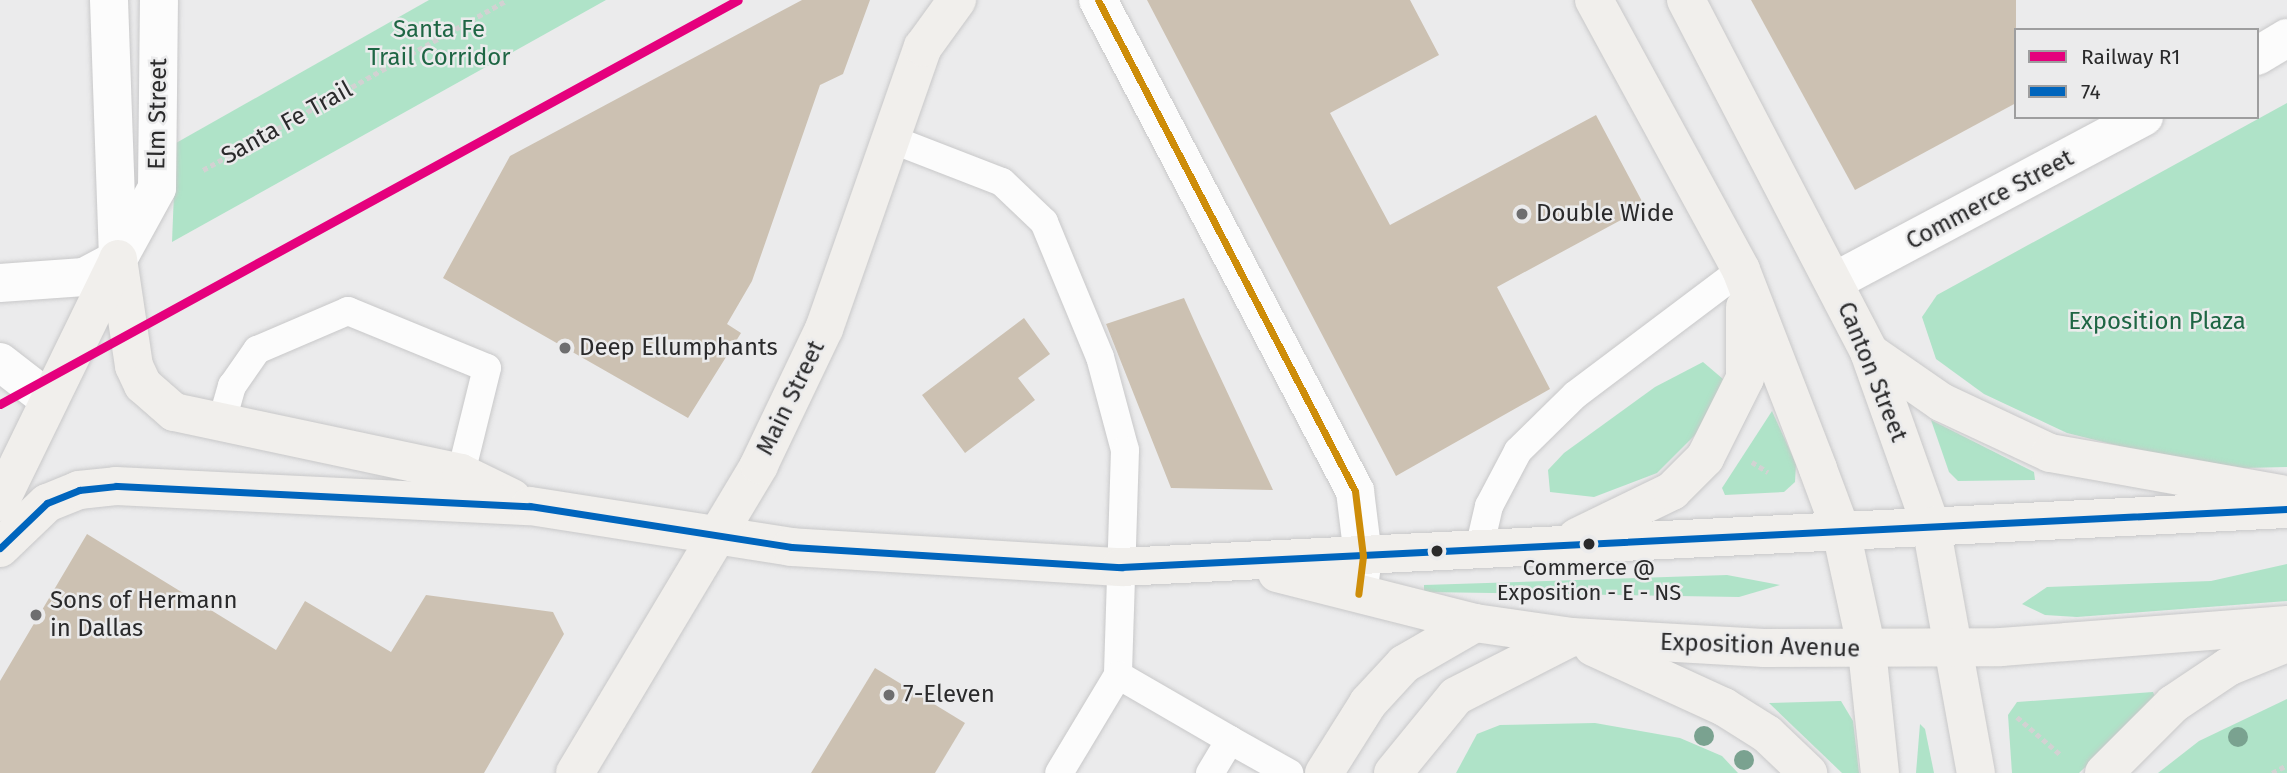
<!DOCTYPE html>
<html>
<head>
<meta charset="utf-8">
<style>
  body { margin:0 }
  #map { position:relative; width:2287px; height:773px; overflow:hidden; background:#ebebec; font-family:"Fira Sans",sans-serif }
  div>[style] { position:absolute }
  .green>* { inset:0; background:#afe3c8 }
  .building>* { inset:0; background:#ccc1b2 }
  .path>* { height:4.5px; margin-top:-2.25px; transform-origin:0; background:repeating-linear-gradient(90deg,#d2d2d2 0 5px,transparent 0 8.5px) }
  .roads { filter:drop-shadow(0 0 2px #c8c8c9) drop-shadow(0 0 2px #c8c8c9) }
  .service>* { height:28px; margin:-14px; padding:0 14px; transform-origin:14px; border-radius:14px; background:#fcfcfc }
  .minor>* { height:38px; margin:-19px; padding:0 19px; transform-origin:19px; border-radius:19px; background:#fcfcfc }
  .tertiary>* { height:38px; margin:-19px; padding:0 19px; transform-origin:19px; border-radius:19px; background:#fcfcfc }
  .secondary>* { height:38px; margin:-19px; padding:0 19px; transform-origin:19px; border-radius:19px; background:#f1efec }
  .bus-1>* { height:7px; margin:-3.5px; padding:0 3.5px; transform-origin:3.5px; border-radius:3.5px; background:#0065bd }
  .bus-2>* { height:7px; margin:-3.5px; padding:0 3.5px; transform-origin:3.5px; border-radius:3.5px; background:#ce8d09 }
  .rail-1>* { height:9px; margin:-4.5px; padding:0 4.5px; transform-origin:4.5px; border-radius:4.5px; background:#e5007d }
  .trees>* { width:20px; height:20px; margin:-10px; border-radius:50%; background:#7aa290 }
  .dots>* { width:19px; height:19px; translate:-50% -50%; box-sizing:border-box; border:4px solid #ebebec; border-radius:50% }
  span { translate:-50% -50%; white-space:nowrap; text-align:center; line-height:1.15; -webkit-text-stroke:5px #ebebec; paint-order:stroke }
  .bus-label { font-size:22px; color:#2a2a2b }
  .park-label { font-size:24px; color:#1e6644 }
  .street-label { font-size:24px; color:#2a2a2b }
  .poi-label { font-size:24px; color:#2a2a2b }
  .left { translate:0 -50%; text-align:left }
  .legend { position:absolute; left:2014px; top:28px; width:245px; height:91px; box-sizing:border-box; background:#ebebec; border:2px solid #9e9e9f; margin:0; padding:9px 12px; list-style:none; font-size:21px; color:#2a2a2b }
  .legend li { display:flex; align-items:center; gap:14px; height:35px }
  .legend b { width:35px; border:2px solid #9e9e9f }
</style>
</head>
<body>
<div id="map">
  <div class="green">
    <i style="clip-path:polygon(429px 0,606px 0,172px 242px,176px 143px)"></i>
    <i style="clip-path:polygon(2287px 103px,2287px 467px,2244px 468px,2152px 454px,2067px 433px,1984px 394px,1936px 359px,1922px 317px,1937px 295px)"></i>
    <i style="clip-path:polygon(1703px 362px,1723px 379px,1705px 425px,1657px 473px,1594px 497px,1550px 492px,1548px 470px,1564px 453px,1655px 387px)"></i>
    <i style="clip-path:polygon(1772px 411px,1796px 464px,1795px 482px,1784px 492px,1725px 495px,1722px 488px)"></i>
    <i style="clip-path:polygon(1931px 420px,2034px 472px,2035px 480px,1958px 481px,1949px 472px)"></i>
    <i style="clip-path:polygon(2287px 564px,2287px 601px,2077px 617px,2045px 615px,2022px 604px,2047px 587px,2211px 581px)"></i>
    <i style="clip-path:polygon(1727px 575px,1780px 585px,1739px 597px,1424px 592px,1424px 585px)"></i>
    <i style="clip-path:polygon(2153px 692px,2156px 699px,2079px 773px,2012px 773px,2008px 715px,2017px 702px)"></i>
    <i style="clip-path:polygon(2287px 699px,2287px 773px,2158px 773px,2199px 741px)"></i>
    <i style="clip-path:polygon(1841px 701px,1853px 721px,1859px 773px,1842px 773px,1769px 703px)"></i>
    <i style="clip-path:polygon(1595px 723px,1680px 738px,1722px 756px,1738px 773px,1456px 773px,1477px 734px,1500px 725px)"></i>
    <i style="clip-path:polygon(1920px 724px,1925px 729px,1934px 773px,1916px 773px)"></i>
  </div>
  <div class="building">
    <i style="clip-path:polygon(802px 0,870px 0,843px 74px,820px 85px,752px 281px,727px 324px,741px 333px,688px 418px,443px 278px,510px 156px)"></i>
    <i style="clip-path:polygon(1147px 0,1410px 0,1439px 55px,1330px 113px,1390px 225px,1596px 115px,1645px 207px,1497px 287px,1550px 389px,1396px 476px)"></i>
    <i style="clip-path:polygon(1751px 0,2016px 0,2016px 103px,1855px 190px)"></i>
    <i style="clip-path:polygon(1184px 298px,1200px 334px,1273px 490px,1171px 488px,1106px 324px)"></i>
    <i style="clip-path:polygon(1024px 318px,1050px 354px,1018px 378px,1035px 400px,965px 453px,922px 395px)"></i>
    <i style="clip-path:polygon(87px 534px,276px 650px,305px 601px,391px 652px,426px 595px,553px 612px,564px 634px,484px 773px,0 773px,0 681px)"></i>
    <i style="clip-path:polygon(875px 668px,965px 723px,935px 773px,811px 773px)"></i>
  </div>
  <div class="path">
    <i style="left:203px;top:170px;width:348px;rotate:-29.2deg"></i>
    <i style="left:1752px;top:462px;width:19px;rotate:32deg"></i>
    <i style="left:2017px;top:717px;width:58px;rotate:40.8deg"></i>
    <i style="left:2272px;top:773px;width:17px;rotate:-28deg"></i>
  </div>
  <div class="roads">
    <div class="service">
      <i style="left:891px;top:139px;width:119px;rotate:21.2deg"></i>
      <i style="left:1002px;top:182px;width:58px;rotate:43.6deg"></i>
      <i style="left:1044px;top:222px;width:146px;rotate:67.5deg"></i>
      <i style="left:1100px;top:357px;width:96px;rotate:75deg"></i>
      <i style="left:1125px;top:450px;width:225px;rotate:91.8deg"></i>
      <i style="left:1118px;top:675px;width:114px;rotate:121deg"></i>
      <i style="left:221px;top:424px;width:40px;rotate:-74deg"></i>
      <i style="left:232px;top:386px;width:44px;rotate:-55.2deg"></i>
      <i style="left:257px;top:350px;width:99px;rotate:-23.2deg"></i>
      <i style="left:348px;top:311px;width:150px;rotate:22.3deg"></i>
      <i style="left:487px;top:368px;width:108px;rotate:103.9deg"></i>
      <i style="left:1479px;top:549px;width:44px;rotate:-76.9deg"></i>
      <i style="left:1489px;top:506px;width:62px;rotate:-62.2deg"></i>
      <i style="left:1518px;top:451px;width:80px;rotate:-44.5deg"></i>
      <i style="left:1575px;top:395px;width:208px;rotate:-37deg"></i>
      <i style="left:1118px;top:675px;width:129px;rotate:30.1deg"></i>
      <i style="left:1230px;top:740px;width:39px;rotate:121deg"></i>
      <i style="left:1230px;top:740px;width:68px;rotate:29.2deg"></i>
    </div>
    <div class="minor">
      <i style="left:109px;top:0;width:259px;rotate:88deg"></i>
      <i style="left:1098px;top:0;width:554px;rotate:62.37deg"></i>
      <i style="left:1355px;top:491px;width:65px;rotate:83deg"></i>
      <i style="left:1363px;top:556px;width:32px;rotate:97deg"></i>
      <i style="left:118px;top:259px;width:81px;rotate:-61.2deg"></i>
      <i style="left:157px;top:188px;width:188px;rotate:-89.4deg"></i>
    </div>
    <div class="tertiary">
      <i style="left:2257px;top:56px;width:35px;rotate:-31deg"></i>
      <i style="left:1835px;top:281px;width:350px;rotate:-28deg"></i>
      <i style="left:0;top:283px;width:84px;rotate:-4.1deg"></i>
      <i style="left:84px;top:277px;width:38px;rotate:-28deg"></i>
      <i style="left:0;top:362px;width:62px;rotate:37.8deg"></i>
    </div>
    <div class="secondary">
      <i style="left:1594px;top:0;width:307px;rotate:61.4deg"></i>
      <i style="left:1741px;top:270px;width:213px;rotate:68.8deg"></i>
      <i style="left:1818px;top:469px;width:66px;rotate:69.6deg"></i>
      <i style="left:1841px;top:531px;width:122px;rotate:77.7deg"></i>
      <i style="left:1867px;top:650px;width:124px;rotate:84deg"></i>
      <i style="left:1686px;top:0;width:397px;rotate:62.5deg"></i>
      <i style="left:1869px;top:352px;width:185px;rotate:70.4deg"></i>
      <i style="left:1931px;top:526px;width:251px;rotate:79.7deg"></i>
      <i style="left:118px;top:259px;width:108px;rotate:81.5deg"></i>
      <i style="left:134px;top:366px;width:21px;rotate:65deg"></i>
      <i style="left:143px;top:385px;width:41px;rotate:41.1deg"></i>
      <i style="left:174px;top:412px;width:293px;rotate:12deg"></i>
      <i style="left:461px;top:473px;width:57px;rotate:26.1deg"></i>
      <i style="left:1869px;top:352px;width:88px;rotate:34.8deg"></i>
      <i style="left:1941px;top:402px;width:120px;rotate:25.1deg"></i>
      <i style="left:2050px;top:453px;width:235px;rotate:10.1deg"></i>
      <i style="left:0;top:502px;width:265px;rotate:-64deg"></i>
      <i style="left:1577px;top:537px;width:106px;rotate:-25.8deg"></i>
      <i style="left:1672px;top:491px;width:47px;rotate:-45deg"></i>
      <i style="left:1705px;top:458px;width:89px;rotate:-63.4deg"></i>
      <i style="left:1745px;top:378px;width:71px;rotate:-90deg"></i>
      <i style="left:0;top:548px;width:65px;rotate:-43.8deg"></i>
      <i style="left:47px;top:503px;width:35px;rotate:-22deg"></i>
      <i style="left:79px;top:490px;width:37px;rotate:-6deg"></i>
      <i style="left:116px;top:486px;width:414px;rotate:2.8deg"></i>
      <i style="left:530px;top:506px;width:264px;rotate:8.9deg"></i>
      <i style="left:791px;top:547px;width:331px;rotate:3.5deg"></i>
      <i style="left:1121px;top:567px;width:1167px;rotate:-2.85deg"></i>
      <i style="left:1277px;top:573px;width:204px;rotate:14.2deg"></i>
      <i style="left:1475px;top:623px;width:98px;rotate:8.2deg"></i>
      <i style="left:1572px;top:637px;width:192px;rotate:3.3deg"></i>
      <i style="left:1764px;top:648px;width:237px;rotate:-0.2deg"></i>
      <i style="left:2001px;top:647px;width:287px;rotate:-4.4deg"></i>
      <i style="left:1593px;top:647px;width:144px;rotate:24.6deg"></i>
      <i style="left:1724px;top:707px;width:51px;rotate:32.1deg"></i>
      <i style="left:1767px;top:734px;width:57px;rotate:43.6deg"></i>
      <i style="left:575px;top:773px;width:359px;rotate:-59.1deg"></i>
      <i style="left:759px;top:465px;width:151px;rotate:-64.5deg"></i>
      <i style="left:824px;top:329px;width:299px;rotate:-70.7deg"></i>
      <i style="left:923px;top:47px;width:58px;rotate:-54.1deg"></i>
      <i style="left:1324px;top:773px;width:83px;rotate:-57.8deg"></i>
      <i style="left:1368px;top:703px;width:53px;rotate:-47.3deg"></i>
      <i style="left:1404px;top:664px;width:82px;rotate:-30deg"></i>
      <i style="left:1393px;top:773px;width:99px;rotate:-50.7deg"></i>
      <i style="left:1456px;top:696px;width:128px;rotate:-27deg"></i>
      <i style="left:2104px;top:773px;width:98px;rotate:-45deg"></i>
      <i style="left:2173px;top:704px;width:66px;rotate:-33.9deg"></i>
      <i style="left:2228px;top:667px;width:64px;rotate:-22.1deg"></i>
    </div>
  </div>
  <div class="bus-1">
    <i style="left:0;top:548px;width:65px;rotate:-43.8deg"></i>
    <i style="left:47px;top:503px;width:35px;rotate:-22deg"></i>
    <i style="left:79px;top:490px;width:37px;rotate:-6deg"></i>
    <i style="left:116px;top:486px;width:414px;rotate:2.8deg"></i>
    <i style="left:530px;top:506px;width:264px;rotate:8.9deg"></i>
    <i style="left:791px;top:547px;width:331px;rotate:3.5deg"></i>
    <i style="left:1121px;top:567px;width:1167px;rotate:-2.85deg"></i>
  </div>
  <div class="bus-2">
    <i style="left:1098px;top:0;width:554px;rotate:62.37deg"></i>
    <i style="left:1355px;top:491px;width:65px;rotate:83deg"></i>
    <i style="left:1363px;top:556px;width:38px;rotate:97deg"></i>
  </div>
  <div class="rail-1">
    <i style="left:0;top:404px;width:841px;rotate:-28.7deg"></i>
  </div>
  <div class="trees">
    <i style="left:1704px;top:736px"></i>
    <i style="left:2238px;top:737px"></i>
    <i style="left:1744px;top:760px"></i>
  </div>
  <div class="dots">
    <i style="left:1522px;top:214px;background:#6e6e6f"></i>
    <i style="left:565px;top:348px;background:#6e6e6f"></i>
    <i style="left:1589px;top:544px;background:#2a2a2b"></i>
    <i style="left:1437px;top:551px;background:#2a2a2b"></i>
    <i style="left:36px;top:615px;background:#6e6e6f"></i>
    <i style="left:889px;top:695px;background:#6e6e6f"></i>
  </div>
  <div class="bus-label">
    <span style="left:1589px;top:580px">Commerce @<br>Exposition - E - NS</span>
  </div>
  <div class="park-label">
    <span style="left:439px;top:44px">Santa Fe<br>Trail Corridor</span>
    <span style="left:2157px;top:322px">Exposition Plaza</span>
  </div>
  <div class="street-label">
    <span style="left:158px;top:114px;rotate:-89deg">Elm Street</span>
    <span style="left:287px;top:123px;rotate:-29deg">Santa Fe Trail</span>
    <span style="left:1990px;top:200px;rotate:-28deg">Commerce Street</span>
    <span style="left:1872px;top:372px;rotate:68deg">Canton Street</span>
    <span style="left:791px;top:398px;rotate:-64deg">Main Street</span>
    <span style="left:1760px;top:646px;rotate:2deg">Exposition Avenue</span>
  </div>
  <div class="poi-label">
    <span class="left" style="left:1536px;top:214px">Double Wide</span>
    <span class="left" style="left:579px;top:348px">Deep Ellumphants</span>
    <span class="left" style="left:50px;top:615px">Sons of Hermann<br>in Dallas</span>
    <span class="left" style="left:903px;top:695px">7-Eleven</span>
  </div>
  <ul class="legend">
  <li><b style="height:9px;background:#e5007d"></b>Railway R1</li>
  <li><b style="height:9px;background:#0065bd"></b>74</li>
  </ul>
</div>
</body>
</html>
